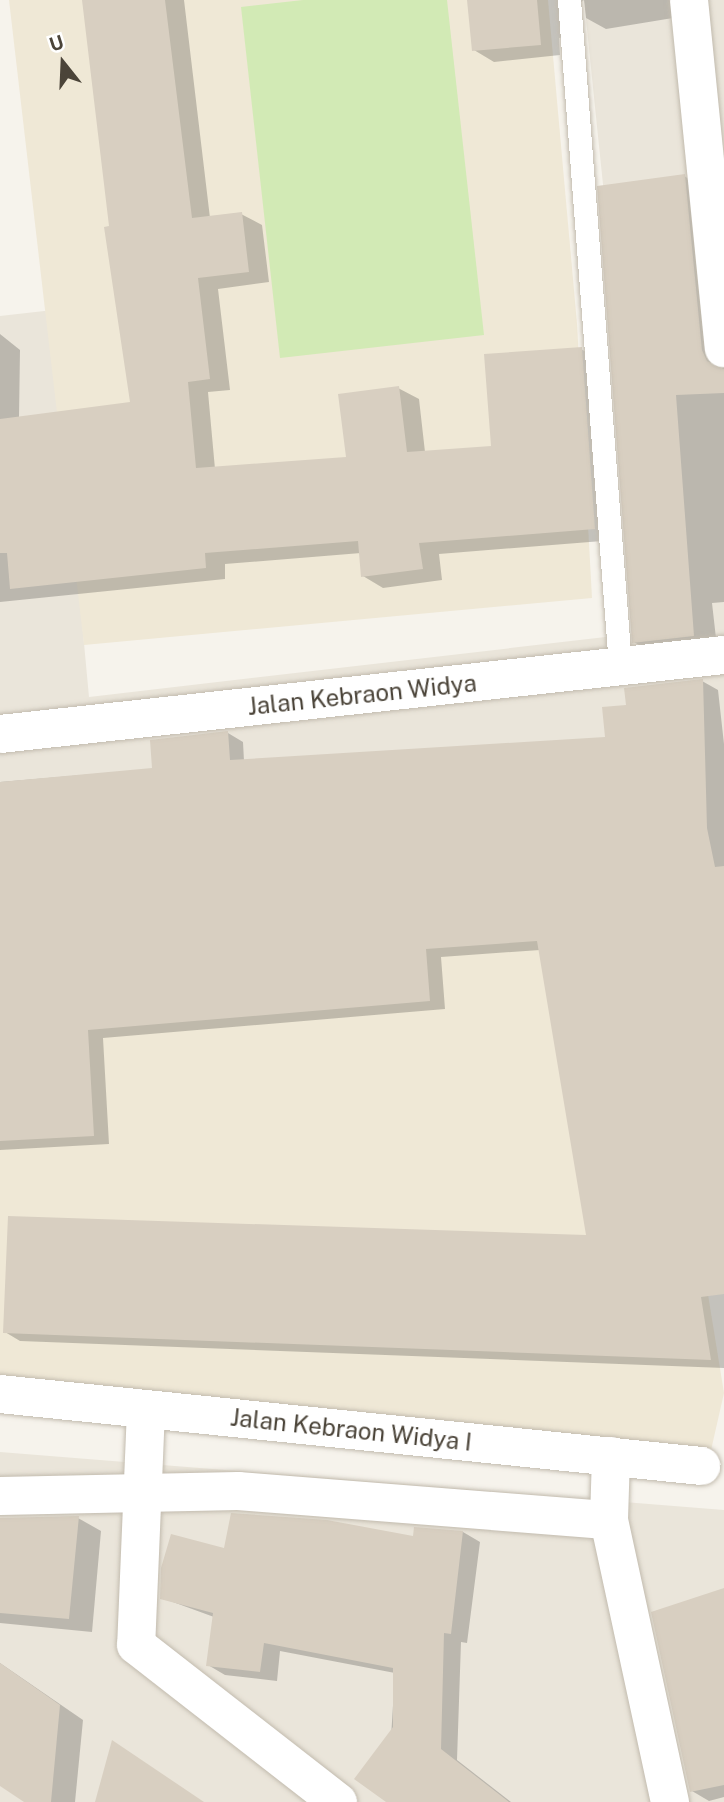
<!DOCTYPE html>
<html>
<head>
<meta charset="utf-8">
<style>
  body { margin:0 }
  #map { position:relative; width:724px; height:1802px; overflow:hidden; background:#f6f3ec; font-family:"Public Sans",sans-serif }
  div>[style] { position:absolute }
  .residential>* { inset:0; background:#eae5da }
  .education>* { inset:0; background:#efe8d6 }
  .green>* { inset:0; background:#d2eab5 }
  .shadow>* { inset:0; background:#0003 }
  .building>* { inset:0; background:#d8cfc1 }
  .roads { filter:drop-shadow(0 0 2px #c2bbae) drop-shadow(0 0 2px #c2bbae) }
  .lane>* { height:23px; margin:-11.5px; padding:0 11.5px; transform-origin:11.5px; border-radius:11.5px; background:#fff }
  .street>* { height:38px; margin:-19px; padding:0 19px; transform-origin:19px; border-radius:19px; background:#fff }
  span { translate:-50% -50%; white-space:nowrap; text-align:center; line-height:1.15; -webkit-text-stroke:5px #fff; paint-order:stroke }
  .street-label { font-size:24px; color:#4b4439 }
  .north { position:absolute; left:28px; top:28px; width:70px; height:70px; -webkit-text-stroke:5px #fff; paint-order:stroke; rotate:342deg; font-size:19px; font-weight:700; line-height:28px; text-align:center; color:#4b4439 }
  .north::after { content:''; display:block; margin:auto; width:24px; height:32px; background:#4b4439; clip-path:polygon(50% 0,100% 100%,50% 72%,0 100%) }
</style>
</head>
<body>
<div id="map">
  <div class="residential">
    <i style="clip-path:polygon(584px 0,724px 0,724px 1199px,0 951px,0 316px,53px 310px,89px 697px,649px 632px)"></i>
    <i style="clip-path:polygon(0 1452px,724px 1510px,724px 1802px,0 1802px)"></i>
  </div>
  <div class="education">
    <i style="clip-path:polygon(9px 0,548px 0,577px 324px,592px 598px,84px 645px)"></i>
    <i style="clip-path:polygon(638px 863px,724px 1393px,709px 1459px,0 1375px,0 925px)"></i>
  </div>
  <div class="green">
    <i style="clip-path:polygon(303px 0,447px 0,484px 335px,280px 358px,241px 7px)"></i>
  </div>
  <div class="shadow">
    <i style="clip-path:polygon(84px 0,184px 0,210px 218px,241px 214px,262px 225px,269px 282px,218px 289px,230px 390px,208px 392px,215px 469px,348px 459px,398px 388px,419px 399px,425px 452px,493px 447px,581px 349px,601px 361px,615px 540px,439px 554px,442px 580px,383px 588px,363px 576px,361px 553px,225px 564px,225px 579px,0 602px,0 334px,20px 350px,19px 418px,131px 404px)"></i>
    <i style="clip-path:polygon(469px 0,676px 0,679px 17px,606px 29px,586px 18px,584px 0,576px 6px,576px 35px,559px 38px,560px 55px,494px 62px,474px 50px)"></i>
    <i style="clip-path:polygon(684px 176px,704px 188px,724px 366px,724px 602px,712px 603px,717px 647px,654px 654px,634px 642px)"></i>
    <i style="clip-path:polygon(702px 681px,718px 690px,724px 744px,724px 1368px,20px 1341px,5px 1332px,588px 1237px,540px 950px,441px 957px,445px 1009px,103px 1038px,109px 1144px,0 1150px,0 782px,154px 769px,228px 733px,243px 742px,244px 761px,607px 738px,628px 706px)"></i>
    <i style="clip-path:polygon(78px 1518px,101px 1531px,92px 1632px,0 1623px,0 1519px)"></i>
    <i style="clip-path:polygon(416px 1529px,463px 1532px,480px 1542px,467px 1643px,461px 1642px,457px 1760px,511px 1802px,387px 1802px,395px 1673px,280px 1651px,277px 1681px,225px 1675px,208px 1665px,214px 1617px,162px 1598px,226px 1550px,415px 1537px)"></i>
    <i style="clip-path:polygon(724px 1591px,724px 1797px,709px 1801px,692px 1791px)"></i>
    <i style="clip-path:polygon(0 1663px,83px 1720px,75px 1802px,27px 1802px,0 1783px)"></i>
  </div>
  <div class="building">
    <i style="clip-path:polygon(82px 0,165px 0,192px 218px,242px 212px,249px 272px,198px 278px,210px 379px,188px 382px,196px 468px,346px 457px,338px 394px,399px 386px,407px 452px,491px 446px,484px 354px,582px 347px,595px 529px,419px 543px,423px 569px,361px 577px,358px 541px,205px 553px,206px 568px,10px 589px,7px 553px,0 553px,0 419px,130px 402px,104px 227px,109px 226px)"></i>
    <i style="clip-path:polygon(467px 0,537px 0,541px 45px,472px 51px)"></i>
    <i style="clip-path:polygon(685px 174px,702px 350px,707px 361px,724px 369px,724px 393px,676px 395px,694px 636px,632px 643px,597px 186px)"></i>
    <i style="clip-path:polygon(703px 679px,707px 828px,715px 867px,724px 866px,724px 1294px,701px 1297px,711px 1360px,3px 1333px,8px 1216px,586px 1235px,537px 941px,426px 949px,430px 1001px,88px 1030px,94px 1136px,0 1141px,0 782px,152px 768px,150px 740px,228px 731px,230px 760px,605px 737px,602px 707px,626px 705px,624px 688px)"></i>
    <i style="clip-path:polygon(231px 1513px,327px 1520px,413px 1536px,414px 1527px,463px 1531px,451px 1634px,444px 1633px,441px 1749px,509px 1802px,386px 1802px,354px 1779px,393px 1727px,393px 1668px,264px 1643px,260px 1672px,206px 1666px,213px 1613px,160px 1599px,161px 1568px,171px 1534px,224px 1548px)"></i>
    <i style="clip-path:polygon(79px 1516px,69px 1619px,0 1613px,0 1518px)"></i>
    <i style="clip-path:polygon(724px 1588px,724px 1785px,690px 1792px,651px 1612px)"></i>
    <i style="clip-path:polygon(0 1663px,60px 1705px,51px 1802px,24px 1802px,0 1786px)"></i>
    <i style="clip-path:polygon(112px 1740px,204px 1802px,95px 1802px)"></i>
  </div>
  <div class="roads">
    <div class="lane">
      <i style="left:569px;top:0;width:668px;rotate:85.62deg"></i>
    </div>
    <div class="street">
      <i style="left:689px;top:0;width:350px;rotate:84.3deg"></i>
      <i style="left:0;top:734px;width:728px;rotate:-6.23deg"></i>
      <i style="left:0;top:1394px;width:705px;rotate:5.86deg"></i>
      <i style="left:146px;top:1410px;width:235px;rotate:92.4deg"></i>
      <i style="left:136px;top:1645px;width:256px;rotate:37.9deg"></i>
      <i style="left:611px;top:1456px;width:64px;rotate:91.8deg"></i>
      <i style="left:609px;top:1520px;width:289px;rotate:77.8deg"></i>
      <i style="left:0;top:1496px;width:238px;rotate:-1.2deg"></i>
      <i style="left:238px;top:1491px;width:372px;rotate:4.5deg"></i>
    </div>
  </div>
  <div class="street-label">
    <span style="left:362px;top:695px;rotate:-6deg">Jalan Kebraon Widya</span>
    <span style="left:351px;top:1430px;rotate:6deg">Jalan Kebraon Widya I</span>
  </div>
  <div class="north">U</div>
</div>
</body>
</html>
